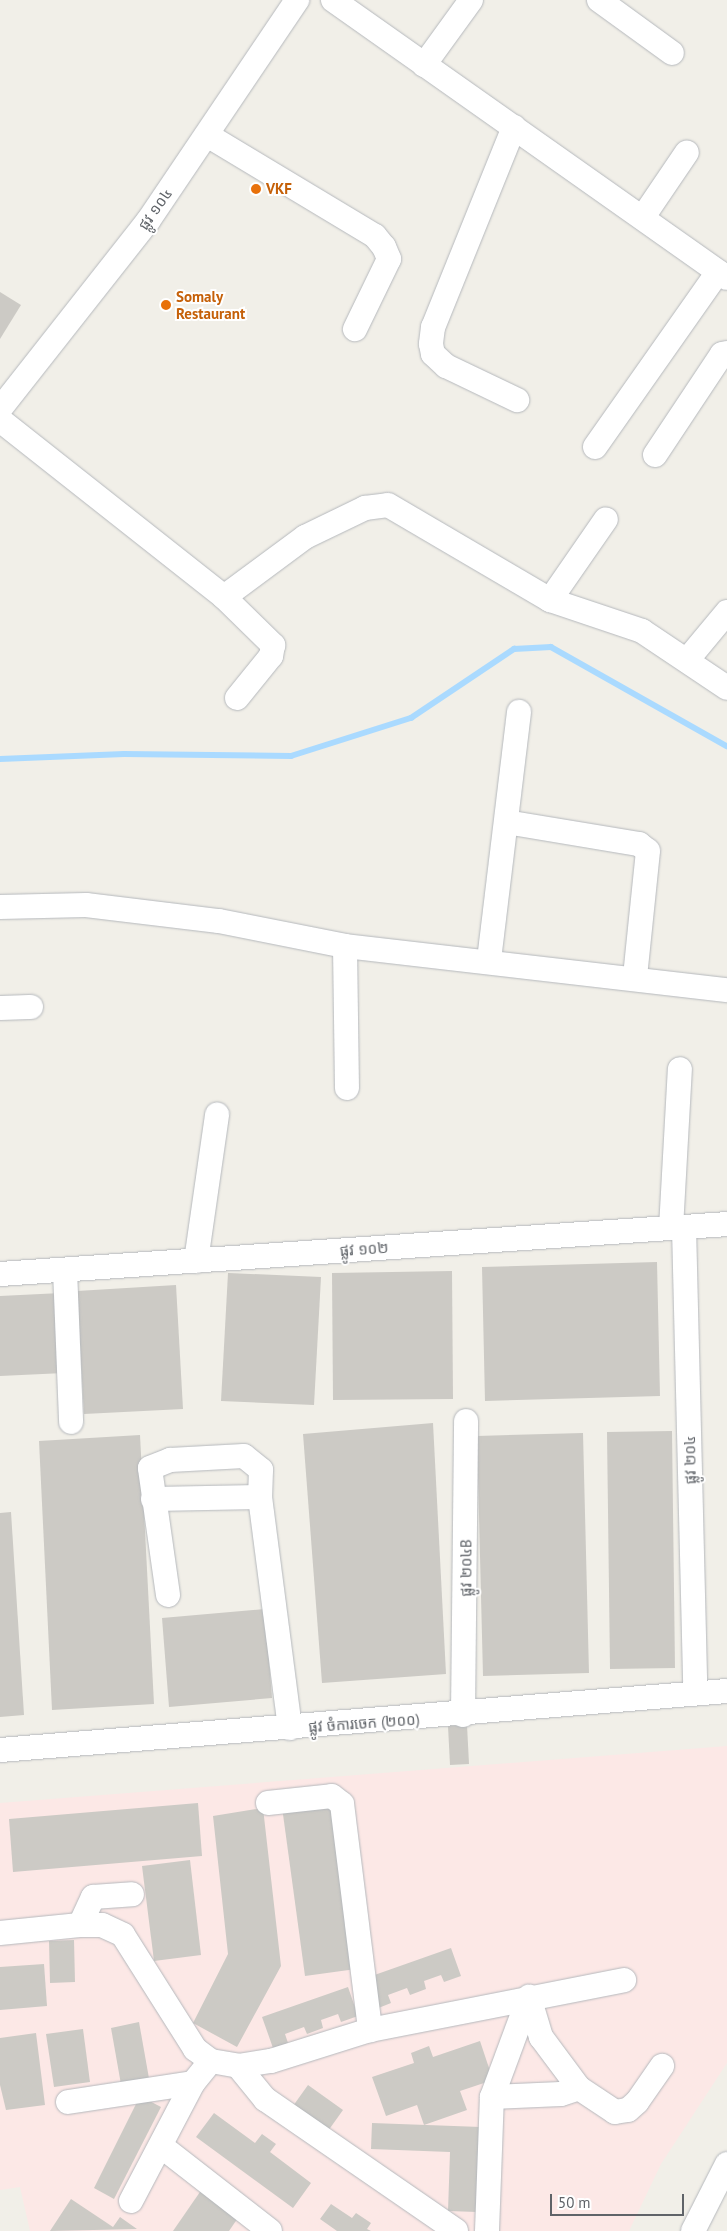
<!DOCTYPE html>
<html>
<head>
<meta charset="utf-8">
<style>
  body { margin:0 }
  #map { position:relative; width:727px; height:2231px; overflow:hidden; background:#f1efe8; font-family:"PT Sans","Noto Sans Khmer",sans-serif }
  div>[style] { position:absolute }
  .medical>* { inset:0; background:#fce8e6 }
  .stream>* { height:5.5px; margin:-2.75px; padding:0 2.75px; transform-origin:2.75px; border-radius:2.75px; background:#aadaff }
  .building>* { inset:0; background:#cccac5 }
  .roads { filter:drop-shadow(0 0 1px #b5b8bc) drop-shadow(0 0 1px #b5b8bc) }
  .minor>* { height:24px; margin:-12px; padding:0 12px; transform-origin:12px; border-radius:12px; background:#fff }
  .dots>* { width:14px; height:14px; translate:-50% -50%; box-sizing:border-box; border:2px solid #fff; border-radius:50% }
  span { translate:-50% -50%; white-space:nowrap; text-align:center; line-height:1.15; -webkit-text-stroke:4px #fff; paint-order:stroke }
  .food-label { font-size:15px; color:#c56008; font-weight:700 }
  .left { translate:0 -50%; text-align:left }
  .street-label { font-size:15px; color:#5f6368 }
  .scale { position:absolute; left:550px; top:2194px; width:134px; height:22px; box-sizing:border-box; border:2px solid #5f6368; border-top:0; padding-left:6px; font-size:15px; line-height:18px; white-space:nowrap; color:#5f6368; -webkit-text-stroke:4px #fff; paint-order:stroke }
</style>
</head>
<body>
<div id="map">
  <div class="medical">
    <i style="clip-path:polygon(727px 1746px,727px 2063px,661px 2164px,629px 2231px,30px 2231px,20px 2187px,0 2190px,0 1803px)"></i>
  </div>
  <div class="stream">
    <i style="left:0;top:759px;width:124px;rotate:-2.3deg"></i>
    <i style="left:124px;top:754px;width:167px;rotate:0.7deg"></i>
    <i style="left:291px;top:756px;width:126px;rotate:-17.6deg"></i>
    <i style="left:411px;top:718px;width:124px;rotate:-33.8deg"></i>
    <i style="left:514px;top:649px;width:37px;rotate:-3deg"></i>
    <i style="left:551px;top:647px;width:202px;rotate:29.4deg"></i>
  </div>
  <div class="building">
    <i style="clip-path:polygon(0 292px,21px 305px,0 339px)"></i>
    <i style="clip-path:polygon(657px 1262px,660px 1396px,485px 1401px,482px 1267px)"></i>
    <i style="clip-path:polygon(452px 1271px,453px 1399px,333px 1400px,332px 1273px)"></i>
    <i style="clip-path:polygon(228px 1273px,321px 1277px,314px 1405px,221px 1401px)"></i>
    <i style="clip-path:polygon(176px 1285px,183px 1409px,84px 1414px,77px 1291px)"></i>
    <i style="clip-path:polygon(61px 1293px,64px 1373px,0 1376px,0 1296px)"></i>
    <i style="clip-path:polygon(433px 1423px,446px 1674px,322px 1683px,303px 1434px)"></i>
    <i style="clip-path:polygon(672px 1431px,675px 1668px,610px 1669px,607px 1432px)"></i>
    <i style="clip-path:polygon(583px 1433px,589px 1673px,483px 1676px,477px 1436px)"></i>
    <i style="clip-path:polygon(140px 1435px,154px 1704px,52px 1710px,39px 1441px)"></i>
    <i style="clip-path:polygon(11px 1512px,24px 1715px,0 1717px,0 1513px)"></i>
    <i style="clip-path:polygon(265px 1609px,272px 1698px,169px 1707px,162px 1618px)"></i>
    <i style="clip-path:polygon(467px 1725px,469px 1764px,450px 1765px,448px 1726px)"></i>
    <i style="clip-path:polygon(333px 1800px,356px 1969px,305px 1976px,282px 1807px)"></i>
    <i style="clip-path:polygon(198px 1803px,202px 1856px,13px 1872px,9px 1819px)"></i>
    <i style="clip-path:polygon(263px 1808px,281px 1966px,237px 2047px,193px 2023px,228px 1954px,213px 1816px)"></i>
    <i style="clip-path:polygon(190px 1860px,201px 1955px,154px 1961px,142px 1866px)"></i>
    <i style="clip-path:polygon(74px 1940px,75px 1982px,50px 1983px,49px 1941px)"></i>
    <i style="clip-path:polygon(451px 1948px,461px 1976px,444px 1982px,441px 1975px,424px 1981px,426px 1989px,410px 1995px,407px 1988px,388px 1995px,391px 2003px,376px 2009px,366px 1978px)"></i>
    <i style="clip-path:polygon(44px 1964px,47px 2006px,0 2010px,0 1967px)"></i>
    <i style="clip-path:polygon(348px 1987px,358px 2016px,341px 2022px,338px 2014px,321px 2020px,323px 2028px,307px 2034px,304px 2027px,285px 2034px,288px 2043px,273px 2048px,262px 2017px)"></i>
    <i style="clip-path:polygon(139px 2022px,150px 2084px,122px 2090px,111px 2028px)"></i>
    <i style="clip-path:polygon(83px 2029px,90px 2082px,54px 2087px,46px 2034px)"></i>
    <i style="clip-path:polygon(36px 2033px,45px 2105px,6px 2110px,0 2085px,0 2038px)"></i>
    <i style="clip-path:polygon(480px 2041px,493px 2080px,460px 2091px,467px 2110px,424px 2125px,417px 2105px,386px 2116px,372px 2077px,414px 2063px,411px 2053px,429px 2046px,433px 2057px)"></i>
    <i style="clip-path:polygon(308px 2085px,343px 2110px,328px 2131px,293px 2106px)"></i>
    <i style="clip-path:polygon(140px 2096px,161px 2107px,114px 2199px,94px 2188px)"></i>
    <i style="clip-path:polygon(214px 2113px,255px 2143px,262px 2134px,276px 2144px,270px 2152px,311px 2183px,293px 2208px,196px 2137px)"></i>
    <i style="clip-path:polygon(372px 2123px,481px 2127px,477px 2212px,448px 2211px,450px 2152px,371px 2149px)"></i>
    <i style="clip-path:polygon(202px 2189px,240px 2215px,229px 2231px,173px 2231px)"></i>
    <i style="clip-path:polygon(71px 2199px,113px 2227px,120px 2217px,137px 2229px,50px 2231px)"></i>
    <i style="clip-path:polygon(331px 2204px,352px 2218px,356px 2213px,371px 2223px,367px 2229px,371px 2231px,337px 2231px,320px 2219px)"></i>
  </div>
  <div class="roads">
    <div class="minor">
      <i style="left:333px;top:0;width:482px;rotate:35.2deg"></i>
      <i style="left:599px;top:0;width:90px;rotate:36deg"></i>
      <i style="left:424px;top:65px;width:80px;rotate:-54.1deg"></i>
      <i style="left:514px;top:127px;width:216px;rotate:112deg"></i>
      <i style="left:433px;top:327px;width:17px;rotate:97deg"></i>
      <i style="left:431px;top:344px;width:10px;rotate:79deg"></i>
      <i style="left:433px;top:354px;width:18px;rotate:43deg"></i>
      <i style="left:446px;top:366px;width:79px;rotate:25.6deg"></i>
      <i style="left:207px;top:135px;width:196px;rotate:31deg"></i>
      <i style="left:375px;top:236px;width:14px;rotate:51deg"></i>
      <i style="left:384px;top:247px;width:13px;rotate:67deg"></i>
      <i style="left:389px;top:259px;width:78px;rotate:115.9deg"></i>
      <i style="left:643px;top:217px;width:78px;rotate:-55.9deg"></i>
      <i style="left:0;top:409px;width:239px;rotate:-51.8deg"></i>
      <i style="left:148px;top:221px;width:267px;rotate:-56deg"></i>
      <i style="left:0;top:420px;width:285px;rotate:38.3deg"></i>
      <i style="left:224px;top:597px;width:101px;rotate:-36.5deg"></i>
      <i style="left:305px;top:537px;width:67px;rotate:-25.8deg"></i>
      <i style="left:365px;top:508px;width:23px;rotate:-7deg"></i>
      <i style="left:388px;top:505px;width:188px;rotate:30.4deg"></i>
      <i style="left:550px;top:600px;width:97px;rotate:18.6deg"></i>
      <i style="left:642px;top:631px;width:102px;rotate:33.8deg"></i>
      <i style="left:595px;top:447px;width:214px;rotate:-54.9deg"></i>
      <i style="left:655px;top:455px;width:121px;rotate:-56.4deg"></i>
      <i style="left:722px;top:354px;width:5px;rotate:-11deg"></i>
      <i style="left:224px;top:597px;width:69px;rotate:44.4deg"></i>
      <i style="left:273px;top:645px;width:11px;rotate:100deg"></i>
      <i style="left:271px;top:656px;width:54px;rotate:129deg"></i>
      <i style="left:550px;top:600px;width:98px;rotate:-55.3deg"></i>
      <i style="left:688px;top:659px;width:61px;rotate:-50.3deg"></i>
      <i style="left:506px;top:822px;width:135px;rotate:9.4deg"></i>
      <i style="left:639px;top:844px;width:11px;rotate:38deg"></i>
      <i style="left:648px;top:851px;width:127px;rotate:95.9deg"></i>
      <i style="left:0;top:907px;width:86px;rotate:-1.3deg"></i>
      <i style="left:86px;top:905px;width:134px;rotate:6.9deg"></i>
      <i style="left:219px;top:921px;width:128px;rotate:11.2deg"></i>
      <i style="left:345px;top:946px;width:385px;rotate:6.6deg"></i>
      <i style="left:345px;top:946px;width:142px;rotate:89.2deg"></i>
      <i style="left:489px;top:960px;width:250px;rotate:-83.1deg"></i>
      <i style="left:0;top:1008px;width:31px;rotate:-2deg"></i>
      <i style="left:684px;top:1227px;width:466px;rotate:88.6deg"></i>
      <i style="left:671px;top:1228px;width:159px;rotate:-86.8deg"></i>
      <i style="left:196px;top:1261px;width:148px;rotate:-81.8deg"></i>
      <i style="left:65px;top:1270px;width:152px;rotate:87.7deg"></i>
      <i style="left:0;top:1274px;width:729px;rotate:-3.93deg"></i>
      <i style="left:153px;top:1499px;width:107px;rotate:-1.1deg"></i>
      <i style="left:260px;top:1497px;width:233px;rotate:82.6deg"></i>
      <i style="left:168px;top:1595px;width:128px;rotate:-98.1deg"></i>
      <i style="left:150px;top:1468px;width:22px;rotate:-22deg"></i>
      <i style="left:170px;top:1460px;width:74px;rotate:-3.1deg"></i>
      <i style="left:244px;top:1456px;width:22px;rotate:39deg"></i>
      <i style="left:261px;top:1470px;width:27px;rotate:92deg"></i>
      <i style="left:463px;top:1715px;width:294px;rotate:-89.4deg"></i>
      <i style="left:0;top:1750px;width:729px;rotate:-4.64deg"></i>
      <i style="left:268px;top:1803px;width:64px;rotate:-6.2deg"></i>
      <i style="left:332px;top:1796px;width:13px;rotate:39deg"></i>
      <i style="left:342px;top:1804px;width:228px;rotate:82.9deg"></i>
      <i style="left:80px;top:1925px;width:31px;rotate:-65deg"></i>
      <i style="left:93px;top:1897px;width:39px;rotate:-4deg"></i>
      <i style="left:0;top:1933px;width:80px;rotate:-5.7deg"></i>
      <i style="left:80px;top:1925px;width:22px"></i>
      <i style="left:102px;top:1925px;width:23px;rotate:25deg"></i>
      <i style="left:123px;top:1935px;width:135px;rotate:57.7deg"></i>
      <i style="left:195px;top:2049px;width:20px;rotate:37deg"></i>
      <i style="left:211px;top:2061px;width:27px;rotate:10deg"></i>
      <i style="left:238px;top:2066px;width:33px;rotate:-9deg"></i>
      <i style="left:271px;top:2061px;width:104px;rotate:-17.4deg"></i>
      <i style="left:370px;top:2030px;width:259px;rotate:-11.1deg"></i>
      <i style="left:529px;top:1997px;width:42px;rotate:73.3deg"></i>
      <i style="left:541px;top:2037px;width:64px;rotate:53.3deg"></i>
      <i style="left:579px;top:2088px;width:43px;rotate:33.7deg"></i>
      <i style="left:615px;top:2112px;width:13px;rotate:-9deg"></i>
      <i style="left:628px;top:2110px;width:12px;rotate:-42deg"></i>
      <i style="left:637px;top:2102px;width:44px;rotate:-55.2deg"></i>
      <i style="left:238px;top:2066px;width:43px;rotate:50.7deg"></i>
      <i style="left:265px;top:2099px;width:232px;rotate:34.6deg"></i>
      <i style="left:492px;top:2097px;width:69px;rotate:-2.5deg"></i>
      <i style="left:561px;top:2094px;width:19px;rotate:-18deg"></i>
      <i style="left:68px;top:2102px;width:126px;rotate:-8.6deg"></i>
      <i style="left:161px;top:2146px;width:138px;rotate:37.9deg"></i>
      <i style="left:131px;top:2201px;width:133px;rotate:-62.3deg"></i>
      <i style="left:193px;top:2083px;width:28px;rotate:-51deg"></i>
      <i style="left:487px;top:2231px;width:134px;rotate:-87.9deg"></i>
      <i style="left:492px;top:2097px;width:107px;rotate:-69.7deg"></i>
      <i style="left:693px;top:2231px;width:75px;rotate:-63.1deg"></i>
    </div>
  </div>
  <div class="dots">
    <i style="left:256px;top:189px;background:#e8710a"></i>
    <i style="left:166px;top:305px;background:#e8710a"></i>
  </div>
  <div class="food-label">
    <span class="left" style="left:266px;top:189px">VKF</span>
    <span class="left" style="left:176px;top:305px">Somaly<br>Restaurant</span>
  </div>
  <div class="street-label">
    <span style="left:155px;top:209px;rotate:-55deg">ផ្លូវ ១០៤</span>
    <span style="left:364px;top:1249px;rotate:-4deg">ផ្លូវ ១០២</span>
    <span style="left:690px;top:1460px;rotate:-91deg">ផ្លូវ ២០៤</span>
    <span style="left:466px;top:1568px;rotate:-90deg">ផ្លូវ ២០៤B</span>
    <span style="left:364px;top:1723px;rotate:-4deg">ផ្លូវ ចំការចេក (២០០)</span>
  </div>
  <div class="scale">50 m</div>
</div>
</body>
</html>
